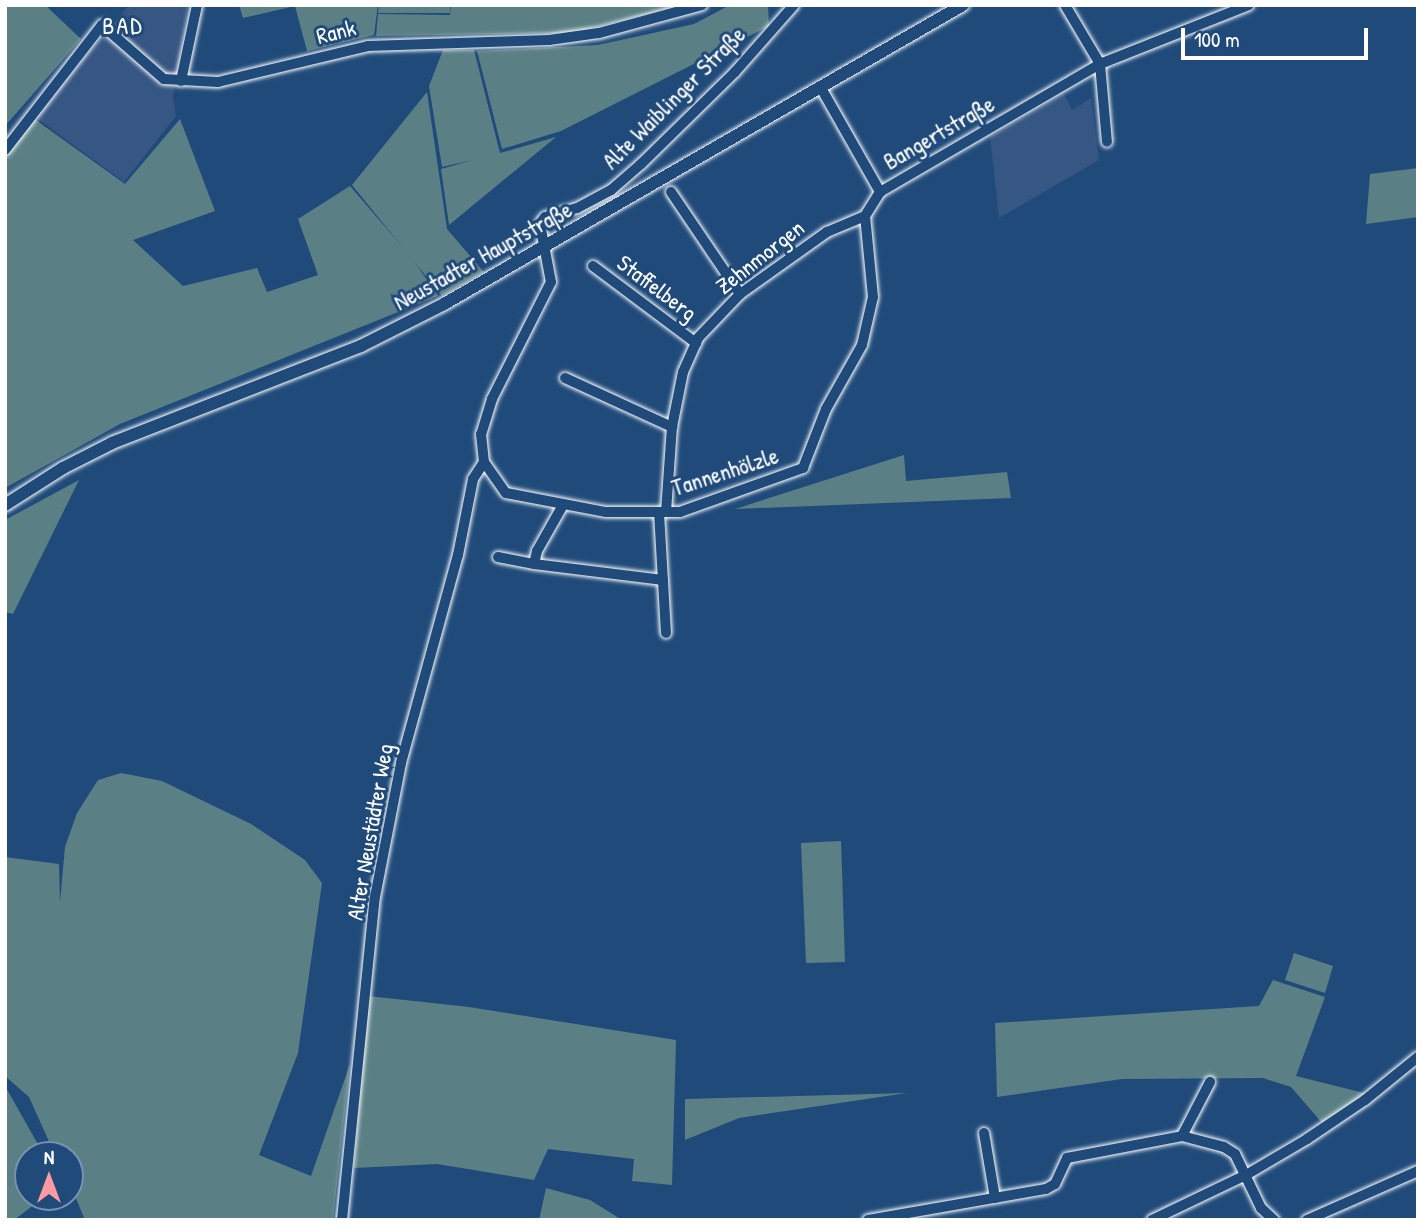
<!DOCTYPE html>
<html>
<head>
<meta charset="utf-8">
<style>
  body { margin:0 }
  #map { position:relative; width:1423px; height:1225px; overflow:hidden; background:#1f4a7a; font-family:"Patrick Hand",sans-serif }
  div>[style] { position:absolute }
  .built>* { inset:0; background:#365683 }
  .green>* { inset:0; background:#5a8086 }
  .roads { filter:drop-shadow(0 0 2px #fff) drop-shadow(0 0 2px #fff) }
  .minor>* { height:10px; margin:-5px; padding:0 5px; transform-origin:5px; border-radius:5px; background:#1f4a7a }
  .tertiary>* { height:12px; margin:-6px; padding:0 6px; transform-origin:6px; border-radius:6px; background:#1f4a7a }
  span { translate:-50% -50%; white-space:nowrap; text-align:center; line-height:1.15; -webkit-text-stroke:6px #1f4a7a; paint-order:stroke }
  .street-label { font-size:23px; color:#fff }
  .neighbourhood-label { font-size:24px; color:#fff; letter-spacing:2px }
  .frame { position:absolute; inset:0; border:7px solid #fff; pointer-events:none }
  .north { position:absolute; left:14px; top:1141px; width:70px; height:70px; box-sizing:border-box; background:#1f4a7a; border:2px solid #7992af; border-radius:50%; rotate:0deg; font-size:19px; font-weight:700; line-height:28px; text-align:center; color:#fff }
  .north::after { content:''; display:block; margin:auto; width:24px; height:32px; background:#ff9aa2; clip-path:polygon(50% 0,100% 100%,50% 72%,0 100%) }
  .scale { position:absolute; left:1181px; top:28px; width:187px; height:32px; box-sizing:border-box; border:4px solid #fff; border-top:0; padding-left:9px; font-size:21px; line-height:24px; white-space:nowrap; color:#fff; -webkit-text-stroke:5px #1f4a7a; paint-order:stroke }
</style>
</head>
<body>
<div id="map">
  <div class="built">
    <i style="clip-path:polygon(129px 5px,188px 5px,173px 97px,176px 116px,124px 182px,35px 117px)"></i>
    <i style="clip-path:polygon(1064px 94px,1072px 110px,1091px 98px,1099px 160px,999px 218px,990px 137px)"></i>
  </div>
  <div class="green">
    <i style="clip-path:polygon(5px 5px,45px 5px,81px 39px,5px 126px)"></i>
    <i style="clip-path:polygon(239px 5px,378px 5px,374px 35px,307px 51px,295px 6px,243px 18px)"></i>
    <i style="clip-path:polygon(379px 5px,450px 5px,450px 13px,378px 13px)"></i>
    <i style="clip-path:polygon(451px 5px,681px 5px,572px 33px,376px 36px,378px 14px,450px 15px)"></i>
    <i style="clip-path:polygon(730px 5px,768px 5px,769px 26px,561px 131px,502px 149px,477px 51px,598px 45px,694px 24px)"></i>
    <i style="clip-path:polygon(443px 50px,474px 50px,500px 153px,556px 137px,449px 225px,441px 169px,473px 160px,442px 167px,429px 86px)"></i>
    <i style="clip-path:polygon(427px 92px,447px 229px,484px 272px,442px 296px,352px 185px)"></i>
    <i style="clip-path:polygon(33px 118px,125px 184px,180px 119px,215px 211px,133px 240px,183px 286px,257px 268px,267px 292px,318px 275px,298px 219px,350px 186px,412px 258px,438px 296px,120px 424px,5px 488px,5px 150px)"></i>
    <i style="clip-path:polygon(1418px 168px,1418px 217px,1366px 224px,1370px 174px)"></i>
    <i style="clip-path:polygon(904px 455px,906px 481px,1007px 472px,1011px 498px,735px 509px)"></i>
    <i style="clip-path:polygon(79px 480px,13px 614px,5px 612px,5px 520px)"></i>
    <i style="clip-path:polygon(121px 773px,162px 781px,251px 824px,305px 860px,322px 883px,298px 1053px,259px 1155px,311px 1176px,350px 1064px,333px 1220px,85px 1220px,70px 1184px,70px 1155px,55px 1155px,29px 1097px,5px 1076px,5px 857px,59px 864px,60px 902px,65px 847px,77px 813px,98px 780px)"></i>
    <i style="clip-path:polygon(841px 841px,845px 962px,806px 963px,801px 843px)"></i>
    <i style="clip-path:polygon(1294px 953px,1333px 966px,1325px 993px,1285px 980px)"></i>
    <i style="clip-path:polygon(1273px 980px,1325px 997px,1296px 1076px,1368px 1094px,1323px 1124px,1291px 1087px,1263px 1078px,1122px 1079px,997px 1097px,995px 1023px,1259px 1006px)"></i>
    <i style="clip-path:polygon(368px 996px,469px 1007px,676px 1040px,672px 1185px,632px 1181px,634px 1159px,548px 1149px,534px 1180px,437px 1164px,354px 1168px)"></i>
    <i style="clip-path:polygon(5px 1086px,44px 1155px,28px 1155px,28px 1197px,35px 1204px,14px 1220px,5px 1220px)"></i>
    <i style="clip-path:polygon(907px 1093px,739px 1118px,685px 1140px,685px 1099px)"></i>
    <i style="clip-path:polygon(546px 1188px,590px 1200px,622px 1220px,539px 1220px)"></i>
  </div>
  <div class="roads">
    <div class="minor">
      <i style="left:794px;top:5px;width:89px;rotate:131.4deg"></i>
      <i style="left:735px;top:72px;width:132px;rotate:135.6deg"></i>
      <i style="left:641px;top:164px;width:40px;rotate:139deg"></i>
      <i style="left:611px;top:190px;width:38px;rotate:152deg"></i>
      <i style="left:577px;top:208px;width:33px;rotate:164deg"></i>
      <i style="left:545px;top:217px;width:9px;rotate:126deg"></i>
      <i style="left:540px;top:224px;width:59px;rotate:79.3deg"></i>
      <i style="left:551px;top:282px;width:131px;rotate:116.8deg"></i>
      <i style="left:492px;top:399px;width:37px;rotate:107deg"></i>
      <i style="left:481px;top:434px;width:28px;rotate:84deg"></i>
      <i style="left:484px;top:462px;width:38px;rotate:55deg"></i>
      <i style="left:506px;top:493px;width:102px;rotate:10.8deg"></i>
      <i style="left:606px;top:512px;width:74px"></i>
      <i style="left:680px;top:512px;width:131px;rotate:-19.7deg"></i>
      <i style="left:803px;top:468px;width:63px;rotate:-68.7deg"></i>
      <i style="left:826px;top:409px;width:73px;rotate:-60.6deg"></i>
      <i style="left:862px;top:345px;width:49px;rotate:-77.1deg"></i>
      <i style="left:873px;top:297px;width:81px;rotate:-95.6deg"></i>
      <i style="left:865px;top:216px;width:28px;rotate:-58deg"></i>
      <i style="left:880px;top:192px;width:255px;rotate:-30.2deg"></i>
      <i style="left:1100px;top:64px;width:160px;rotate:-21.6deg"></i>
      <i style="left:1065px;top:5px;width:69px;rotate:59.3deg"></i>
      <i style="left:1100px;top:64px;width:78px;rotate:84.9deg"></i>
      <i style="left:181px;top:81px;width:78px;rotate:-78.1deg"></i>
      <i style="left:821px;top:88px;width:120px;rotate:60.4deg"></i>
      <i style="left:5px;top:150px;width:158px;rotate:-52.2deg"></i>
      <i style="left:102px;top:25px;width:82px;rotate:41.1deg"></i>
      <i style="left:164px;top:79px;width:54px;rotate:3.2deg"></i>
      <i style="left:218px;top:82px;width:154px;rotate:-13.5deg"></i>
      <i style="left:368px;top:46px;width:181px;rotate:-1.9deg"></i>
      <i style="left:549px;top:40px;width:50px;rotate:-8deg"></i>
      <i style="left:599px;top:33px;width:107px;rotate:-15.2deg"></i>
      <i style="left:671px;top:192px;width:123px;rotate:55.9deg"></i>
      <i style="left:593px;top:266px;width:129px;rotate:36.8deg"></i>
      <i style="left:565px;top:378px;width:118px;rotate:24.6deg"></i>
      <i style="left:563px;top:505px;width:53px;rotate:119.5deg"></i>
      <i style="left:537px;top:551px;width:13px;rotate:103deg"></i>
      <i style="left:534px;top:564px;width:130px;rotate:7.1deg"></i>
      <i style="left:659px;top:512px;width:121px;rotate:86.7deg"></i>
      <i style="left:666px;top:512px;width:85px;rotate:-86deg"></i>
      <i style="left:672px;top:427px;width:56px;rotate:-78.7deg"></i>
      <i style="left:683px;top:372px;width:37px;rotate:-66deg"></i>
      <i style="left:698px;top:338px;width:61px;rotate:-46.3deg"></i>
      <i style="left:740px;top:294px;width:107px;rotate:-35.5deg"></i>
      <i style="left:827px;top:232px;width:41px;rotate:-22.8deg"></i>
      <i style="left:498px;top:557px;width:37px;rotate:11deg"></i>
      <i style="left:984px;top:1133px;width:66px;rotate:80.4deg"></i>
      <i style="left:1182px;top:1136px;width:61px;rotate:-62.6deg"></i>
      <i style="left:342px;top:1220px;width:325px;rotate:-84.2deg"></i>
      <i style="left:375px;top:897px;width:136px;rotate:-79deg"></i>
      <i style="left:401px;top:763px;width:216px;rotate:-74.7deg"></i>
      <i style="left:458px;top:555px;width:77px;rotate:-78.8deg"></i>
      <i style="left:473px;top:479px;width:20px;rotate:-57deg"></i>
      <i style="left:868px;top:1220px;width:181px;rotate:-9.9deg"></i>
      <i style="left:1046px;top:1189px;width:10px;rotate:-29deg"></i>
      <i style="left:1055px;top:1184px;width:29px;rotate:-65deg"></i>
      <i style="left:1067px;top:1158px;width:117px;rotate:-10.8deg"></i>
      <i style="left:1182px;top:1136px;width:43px;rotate:14.7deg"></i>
      <i style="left:1224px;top:1147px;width:13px;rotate:32deg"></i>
      <i style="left:1235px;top:1154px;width:60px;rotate:64.3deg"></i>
      <i style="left:1261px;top:1208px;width:18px;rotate:43deg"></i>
      <i style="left:1152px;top:1220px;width:104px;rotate:-25.6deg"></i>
      <i style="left:1246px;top:1175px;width:71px;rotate:-30.5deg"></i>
      <i style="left:1307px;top:1139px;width:70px;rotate:-33.9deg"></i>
      <i style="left:1365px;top:1100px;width:68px;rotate:-39.1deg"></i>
      <i style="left:1307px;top:1220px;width:121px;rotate:-23.8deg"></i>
    </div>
    <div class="tertiary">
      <i style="left:5px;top:505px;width:69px;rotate:-32.5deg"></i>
      <i style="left:63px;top:468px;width:55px;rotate:-27deg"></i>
      <i style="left:112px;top:443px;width:267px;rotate:-21.3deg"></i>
      <i style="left:361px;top:346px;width:93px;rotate:-26.8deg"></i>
      <i style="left:444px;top:304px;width:599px;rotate:-29.95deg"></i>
    </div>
  </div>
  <div class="street-label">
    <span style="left:336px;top:32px;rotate:-14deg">Rank</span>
    <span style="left:674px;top:98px;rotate:-45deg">Alte Waiblinger Straße</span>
    <span style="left:939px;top:133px;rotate:-30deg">Bangertstraße</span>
    <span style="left:483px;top:256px;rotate:-29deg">Neustadter Hauptstraße</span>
    <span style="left:760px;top:257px;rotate:-38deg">Zehnmorgen</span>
    <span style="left:657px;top:288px;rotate:37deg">Staffelberg</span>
    <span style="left:725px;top:472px;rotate:-18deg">Tannenhölzle</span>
    <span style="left:370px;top:832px;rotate:-80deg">Alter Neustädter Weg</span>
  </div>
  <div class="neighbourhood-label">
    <span style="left:123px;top:26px">BAD</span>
  </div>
  <div class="frame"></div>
  <div class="north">N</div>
  <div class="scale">100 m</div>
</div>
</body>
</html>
